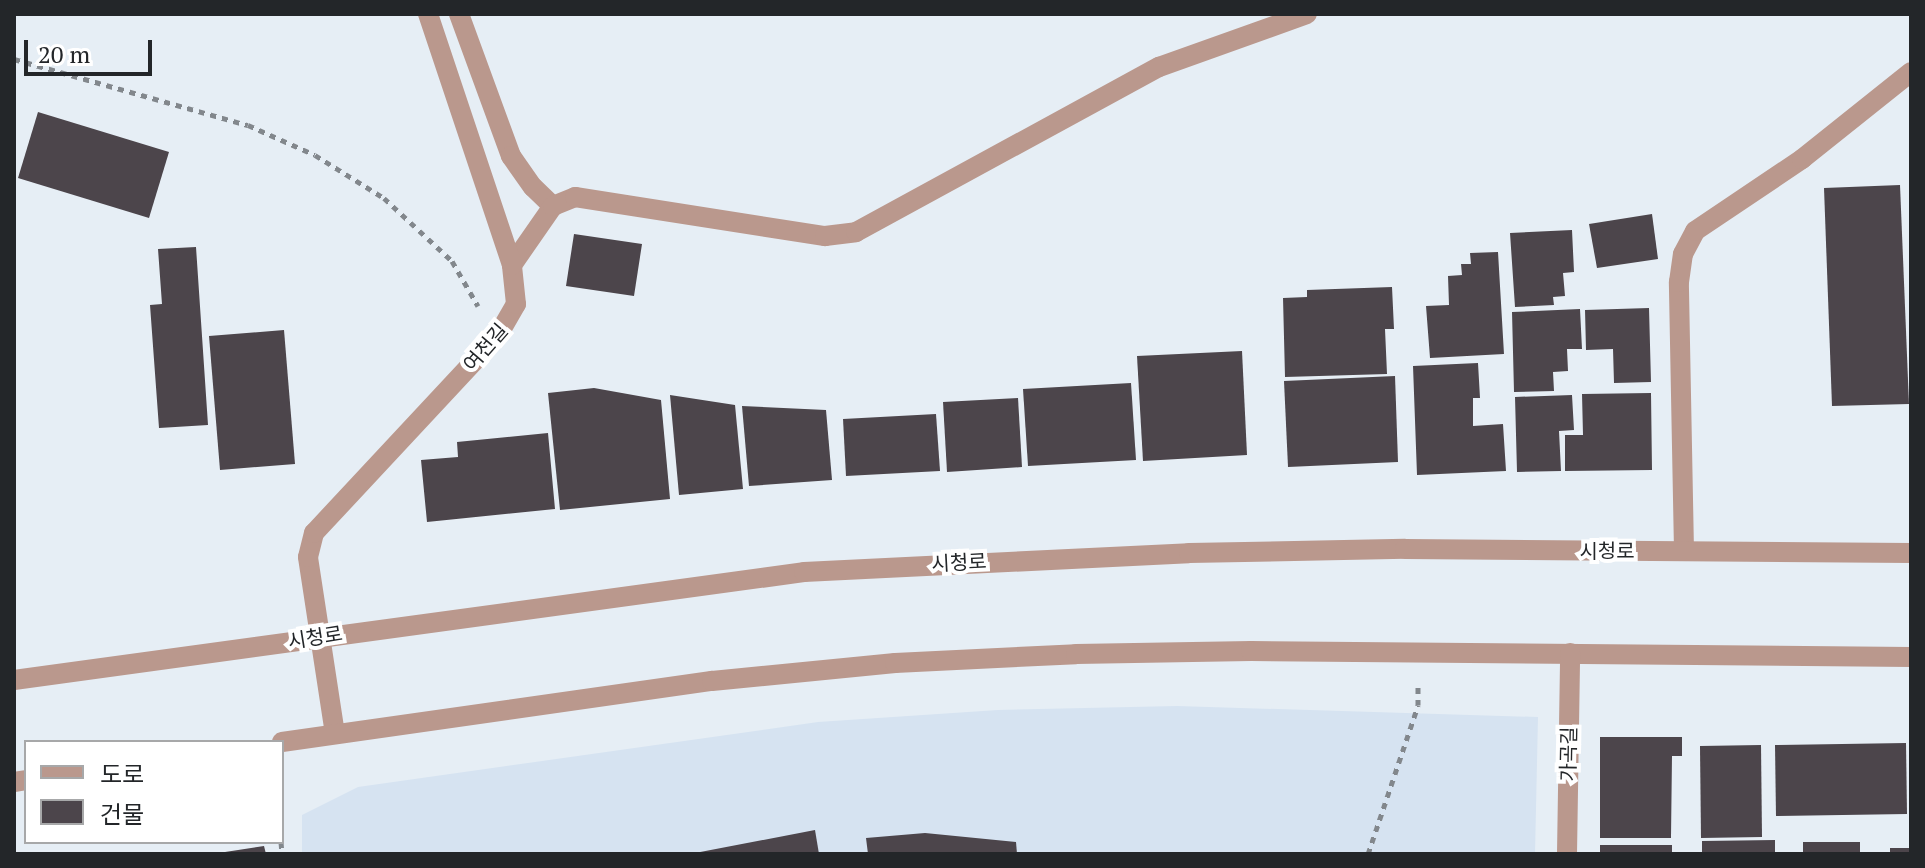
<!DOCTYPE html>
<html>
<head>
<meta charset="utf-8">
<style>
  body { margin:0 }
  #map { position:relative; width:1925px; height:868px; overflow:hidden; background:#e6eef5; font-family:"PT Serif","Noto Sans KR",serif }
  div>[style] { position:absolute }
  .built>* { inset:0; background:#d6e3f1 }
  .building>* { inset:0; background:#4c454b }
  .path>* { height:5px; margin-top:-2.5px; transform-origin:0; background:repeating-linear-gradient(90deg,#82878c 0 6px,transparent 0 12px) }
  .minor>* { height:20px; margin:-10px; padding:0 10px; transform-origin:10px; border-radius:10px; background:#ba988d }
  span { translate:-50% -50%; white-space:nowrap; text-align:center; line-height:1.15; -webkit-text-stroke:8px #fff; paint-order:stroke }
  .street-label { font-size:20px; color:#232629 }
  .frame { position:absolute; inset:0; border:16px solid #232629; pointer-events:none }
  .legend { position:absolute; left:24px; top:740px; width:260px; height:104px; box-sizing:border-box; background:#fff; border:2px solid #a7a8a9; margin:0; padding:10px 14px; list-style:none; font-size:24px; color:#232629 }
  .legend li { display:flex; align-items:center; gap:16px; height:40px }
  .legend b { width:40px; border:2px solid #a7a8a9 }
  .scale { position:absolute; left:24px; top:40px; width:128px; height:36px; box-sizing:border-box; border:4px solid #232629; border-top:0; padding-left:10px; font-size:24px; line-height:28px; white-space:nowrap; color:#232629; -webkit-text-stroke:6px #fff; paint-order:stroke }
</style>
</head>
<body>
<div id="map">
  <div class="built">
    <i style="clip-path:polygon(1177px 706px,1538px 717px,1535px 854px,302px 854px,302px 815px,358px 787px,818px 722px,998px 710px)"></i>
  </div>
  <div class="building">
    <i style="clip-path:polygon(38px 112px,169px 152px,149px 218px,18px 178px)"></i>
    <i style="clip-path:polygon(1900px 185px,1909px 404px,1832px 406px,1824px 188px)"></i>
    <i style="clip-path:polygon(1652px 214px,1658px 259px,1597px 268px,1589px 224px)"></i>
    <i style="clip-path:polygon(1572px 230px,1574px 272px,1563px 273px,1565px 296px,1553px 297px,1554px 305px,1515px 307px,1510px 233px)"></i>
    <i style="clip-path:polygon(574px 234px,642px 244px,634px 296px,566px 286px)"></i>
    <i style="clip-path:polygon(196px 247px,208px 425px,159px 428px,150px 305px,162px 304px,158px 249px)"></i>
    <i style="clip-path:polygon(1498px 252px,1504px 354px,1430px 358px,1426px 306px,1449px 305px,1448px 276px,1462px 275px,1461px 264px,1471px 264px,1470px 253px)"></i>
    <i style="clip-path:polygon(1392px 287px,1394px 329px,1385px 329px,1387px 374px,1285px 377px,1283px 298px,1307px 297px,1307px 290px)"></i>
    <i style="clip-path:polygon(1649px 308px,1651px 382px,1614px 383px,1613px 349px,1586px 350px,1585px 310px)"></i>
    <i style="clip-path:polygon(1580px 309px,1582px 349px,1567px 349px,1568px 371px,1553px 372px,1554px 391px,1514px 392px,1512px 312px)"></i>
    <i style="clip-path:polygon(284px 330px,295px 464px,220px 470px,209px 336px)"></i>
    <i style="clip-path:polygon(1242px 351px,1247px 455px,1143px 461px,1137px 356px)"></i>
    <i style="clip-path:polygon(1478px 363px,1480px 398px,1473px 398px,1473px 426px,1503px 424px,1506px 471px,1417px 475px,1413px 366px)"></i>
    <i style="clip-path:polygon(1395px 376px,1398px 462px,1288px 467px,1284px 381px)"></i>
    <i style="clip-path:polygon(1131px 383px,1136px 460px,1028px 466px,1023px 389px)"></i>
    <i style="clip-path:polygon(594px 388px,661px 400px,670px 499px,560px 510px,548px 393px)"></i>
    <i style="clip-path:polygon(1651px 393px,1652px 470px,1565px 471px,1565px 435px,1583px 435px,1582px 394px)"></i>
    <i style="clip-path:polygon(670px 395px,735px 405px,743px 489px,679px 495px)"></i>
    <i style="clip-path:polygon(1572px 395px,1574px 430px,1559px 431px,1561px 471px,1517px 472px,1515px 397px)"></i>
    <i style="clip-path:polygon(1018px 398px,1022px 467px,947px 472px,943px 402px)"></i>
    <i style="clip-path:polygon(742px 406px,826px 410px,832px 480px,749px 486px)"></i>
    <i style="clip-path:polygon(936px 414px,940px 471px,846px 476px,843px 419px)"></i>
    <i style="clip-path:polygon(548px 433px,555px 509px,427px 522px,421px 460px,458px 457px,457px 442px)"></i>
    <i style="clip-path:polygon(1600px 737px,1682px 737px,1682px 756px,1672px 756px,1671px 838px,1600px 838px)"></i>
    <i style="clip-path:polygon(1906px 743px,1907px 814px,1776px 816px,1775px 745px)"></i>
    <i style="clip-path:polygon(1761px 745px,1762px 837px,1701px 838px,1700px 746px)"></i>
    <i style="clip-path:polygon(815px 830px,819px 854px,696px 854px,695px 853px)"></i>
    <i style="clip-path:polygon(925px 833px,1016px 842px,1017px 854px,868px 854px,866px 838px)"></i>
    <i style="clip-path:polygon(1775px 840px,1775px 854px,1702px 854px,1702px 841px)"></i>
    <i style="clip-path:polygon(1803px 842px,1860px 842px,1860px 854px,1803px 854px)"></i>
    <i style="clip-path:polygon(1600px 845px,1672px 845px,1672px 854px,1600px 854px)"></i>
    <i style="clip-path:polygon(264px 846px,266px 854px,226px 854px,225px 852px)"></i>
    <i style="clip-path:polygon(1890px 848px,1911px 848px,1911px 854px,1890px 854px)"></i>
  </div>
  <div class="path">
    <i style="left:14px;top:59px;width:243px;rotate:15.8deg"></i>
    <i style="left:248px;top:125px;width:73px;rotate:24.1deg"></i>
    <i style="left:315px;top:155px;width:81px;rotate:31.9deg"></i>
    <i style="left:384px;top:198px;width:93px;rotate:42.8deg"></i>
    <i style="left:452px;top:261px;width:52px;rotate:60deg"></i>
    <i style="left:281px;top:842px;width:12px;rotate:85deg"></i>
    <i style="left:1368px;top:854px;width:157px;rotate:-71.4deg"></i>
    <i style="left:1418px;top:705px;width:22px;rotate:-90deg"></i>
  </div>
  <div class="minor">
    <i style="left:459px;top:14px;width:151px;rotate:69.9deg"></i>
    <i style="left:511px;top:156px;width:38px;rotate:55deg"></i>
    <i style="left:533px;top:187px;width:28px;rotate:44deg"></i>
    <i style="left:512px;top:265px;width:72px;rotate:-55.2deg"></i>
    <i style="left:553px;top:206px;width:24px;rotate:-22deg"></i>
    <i style="left:575px;top:197px;width:253px;rotate:8.9deg"></i>
    <i style="left:825px;top:236px;width:31px;rotate:-7deg"></i>
    <i style="left:856px;top:232px;width:345px;rotate:-28.6deg"></i>
    <i style="left:1159px;top:67px;width:157px;rotate:-19.7deg"></i>
    <i style="left:1684px;top:551px;width:269px;rotate:-91.1deg"></i>
    <i style="left:1679px;top:282px;width:28px;rotate:-82deg"></i>
    <i style="left:1683px;top:254px;width:26px;rotate:-62deg"></i>
    <i style="left:1695px;top:231px;width:129px;rotate:-33.9deg"></i>
    <i style="left:1802px;top:159px;width:139px;rotate:-38.6deg"></i>
    <i style="left:14px;top:680px;width:797px;rotate:-7.78deg"></i>
    <i style="left:804px;top:572px;width:385px;rotate:-2.8deg"></i>
    <i style="left:1189px;top:553px;width:216px;rotate:-1.1deg"></i>
    <i style="left:1405px;top:549px;width:506px;rotate:0.45deg"></i>
    <i style="left:335px;top:734px;width:179px;rotate:-98.7deg"></i>
    <i style="left:308px;top:557px;width:25px;rotate:-76deg"></i>
    <i style="left:314px;top:533px;width:268px;rotate:-47deg"></i>
    <i style="left:497px;top:337px;width:38px;rotate:-60deg"></i>
    <i style="left:516px;top:304px;width:39px;rotate:-96deg"></i>
    <i style="left:512px;top:265px;width:265px;rotate:-108.5deg"></i>
    <i style="left:282px;top:742px;width:434px;rotate:-8.1deg"></i>
    <i style="left:712px;top:681px;width:184px;rotate:-5.6deg"></i>
    <i style="left:895px;top:663px;width:181px;rotate:-2.8deg"></i>
    <i style="left:1076px;top:654px;width:175px;rotate:-1deg"></i>
    <i style="left:1251px;top:651px;width:660px;rotate:0.52deg"></i>
    <i style="left:14px;top:782px;width:12px;rotate:-9deg"></i>
    <i style="left:1567px;top:854px;width:201px;rotate:-89.1deg"></i>
  </div>
  <div class="street-label">
    <span style="left:485px;top:347px;rotate:-49deg">여천길</span>
    <span style="left:1607px;top:550px">시청로</span>
    <span style="left:959px;top:562px;rotate:-3deg">시청로</span>
    <span style="left:315px;top:637px;rotate:-9deg">시청로</span>
    <span style="left:1568px;top:754px;rotate:-89deg">가곡길</span>
  </div>
  <div class="frame"></div>
  <ul class="legend">
  <li><b style="height:10px;background:#ba988d"></b>도로</li>
  <li><b style="height:22px;background:#4c454b"></b>건물</li>
  </ul>
  <div class="scale">20 m</div>
</div>
</body>
</html>
